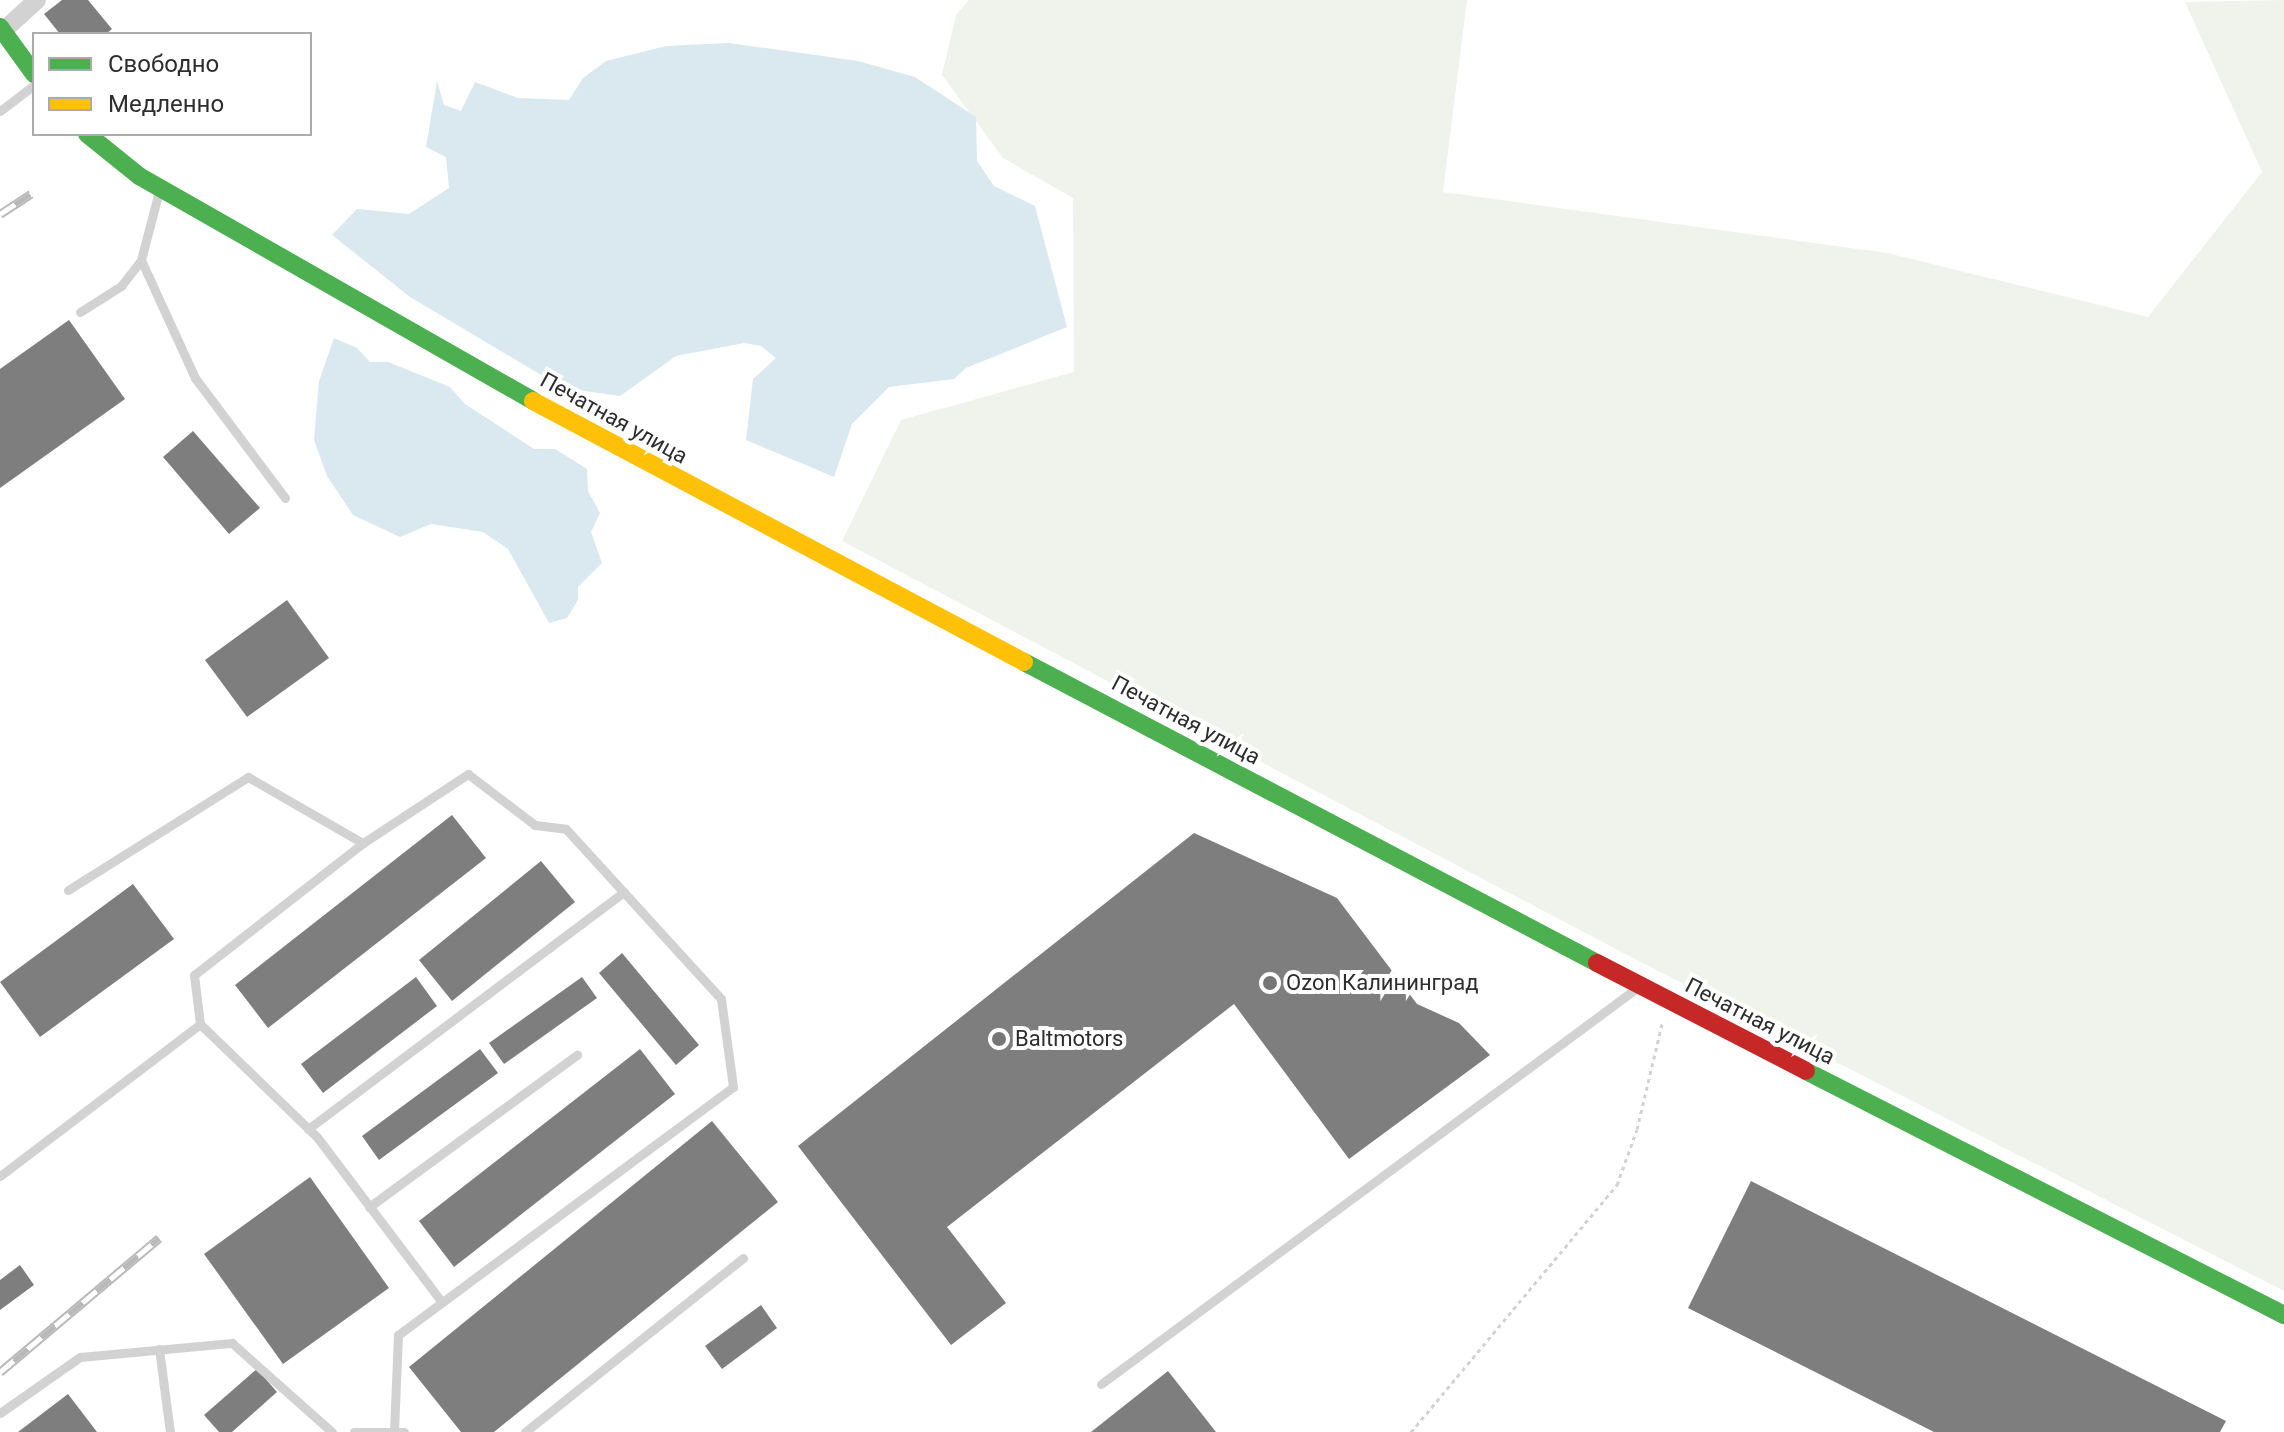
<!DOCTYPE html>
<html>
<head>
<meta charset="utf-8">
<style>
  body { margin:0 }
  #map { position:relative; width:2284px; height:1432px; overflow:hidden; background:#fff; font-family:Roboto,sans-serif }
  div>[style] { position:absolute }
  .green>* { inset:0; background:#f0f3ec }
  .water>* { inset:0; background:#dae8ef }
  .building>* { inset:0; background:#7e7e7e }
  .path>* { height:3px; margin-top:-1.5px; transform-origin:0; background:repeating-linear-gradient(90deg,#d2d2d2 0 4px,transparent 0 8px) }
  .lane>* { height:9px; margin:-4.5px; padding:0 4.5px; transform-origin:4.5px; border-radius:4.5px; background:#d2d2d2 }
  .street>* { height:18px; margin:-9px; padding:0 9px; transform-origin:9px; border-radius:9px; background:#d2d2d2 }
  .fast>* { height:18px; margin:-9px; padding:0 9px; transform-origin:9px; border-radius:9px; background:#4caf50 }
  .slow>* { height:18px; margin:-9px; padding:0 9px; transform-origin:9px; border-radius:9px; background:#ffc107 }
  .jam>* { height:18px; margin:-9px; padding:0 9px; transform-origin:9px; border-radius:9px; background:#c62828 }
  .rail>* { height:9px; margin-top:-4.5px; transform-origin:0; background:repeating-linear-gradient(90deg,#fff 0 18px,#b9b9b9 0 36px); box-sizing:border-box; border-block:2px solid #b9b9b9 }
  .dots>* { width:22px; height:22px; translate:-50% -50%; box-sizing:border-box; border:4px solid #fff; border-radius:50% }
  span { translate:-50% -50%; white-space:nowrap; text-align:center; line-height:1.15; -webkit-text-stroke:8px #fff; paint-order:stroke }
  .street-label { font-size:22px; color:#2d2d2d }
  .poi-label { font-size:22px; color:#2d2d2d }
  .left { translate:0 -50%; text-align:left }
  .legend { position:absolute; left:32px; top:32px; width:280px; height:104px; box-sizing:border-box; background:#fff; border:2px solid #ababab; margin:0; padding:10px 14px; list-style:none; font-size:24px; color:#2d2d2d }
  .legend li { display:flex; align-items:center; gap:16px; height:40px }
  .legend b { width:40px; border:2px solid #ababab }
</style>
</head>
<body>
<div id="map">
  <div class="green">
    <i style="clip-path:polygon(969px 0,1467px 0,1443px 192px,1887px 253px,2148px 317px,2262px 172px,2185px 2px,2284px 0,2284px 1291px,1631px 957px,842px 541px,901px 420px,1074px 372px,1073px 198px,1003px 158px,942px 75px,956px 15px)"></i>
  </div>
  <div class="water">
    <i style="clip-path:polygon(729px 43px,858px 61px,915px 77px,976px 117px,977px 161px,994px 186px,1035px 206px,1067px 327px,966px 368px,954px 379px,889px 387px,852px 424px,834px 477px,746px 440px,753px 379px,776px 358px,761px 346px,744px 343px,676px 356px,620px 396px,563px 388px,410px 297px,332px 235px,357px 209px,409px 214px,449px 188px,446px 157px,426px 147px,437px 81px,444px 105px,461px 111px,475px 82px,518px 98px,569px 100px,583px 78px,606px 61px,666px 46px)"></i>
    <i style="clip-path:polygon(334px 338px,357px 348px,370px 362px,388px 362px,450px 387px,465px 404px,534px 449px,555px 449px,587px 469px,588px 491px,600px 513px,591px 532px,602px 563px,578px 587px,578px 600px,567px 618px,549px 623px,508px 549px,483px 532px,431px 524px,400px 537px,353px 515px,327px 476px,314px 440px,319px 381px)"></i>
  </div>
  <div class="building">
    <i style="clip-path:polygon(62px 0,88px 0,112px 29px,106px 34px,60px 34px,44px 14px)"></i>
    <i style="clip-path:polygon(69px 320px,125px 399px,0 488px,0 369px)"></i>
    <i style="clip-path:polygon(193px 431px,260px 508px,229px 534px,163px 457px)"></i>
    <i style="clip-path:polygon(287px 600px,329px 658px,247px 717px,205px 660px)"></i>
    <i style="clip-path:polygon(452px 815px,486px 858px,268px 1028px,235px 985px)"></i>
    <i style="clip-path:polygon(1194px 833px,1337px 898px,1417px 1004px,1459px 1023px,1490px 1055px,1349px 1159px,1234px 1004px,947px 1227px,1006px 1303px,951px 1345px,798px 1146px)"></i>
    <i style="clip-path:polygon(541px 861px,575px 902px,452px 1001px,419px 960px)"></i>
    <i style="clip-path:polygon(133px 884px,174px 939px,40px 1037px,0 982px)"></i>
    <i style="clip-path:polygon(622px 953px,699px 1045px,676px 1065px,599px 973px)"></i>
    <i style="clip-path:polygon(416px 977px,437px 1006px,323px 1093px,301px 1064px)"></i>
    <i style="clip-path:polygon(582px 977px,597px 998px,504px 1064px,489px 1043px)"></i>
    <i style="clip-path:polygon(480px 1049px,498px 1073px,379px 1160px,362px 1136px)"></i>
    <i style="clip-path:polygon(640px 1049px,675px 1094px,454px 1267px,419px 1221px)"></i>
    <i style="clip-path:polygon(712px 1121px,778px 1202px,494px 1432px,461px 1432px,409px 1367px)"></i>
    <i style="clip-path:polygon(310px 1177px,389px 1288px,283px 1364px,204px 1254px)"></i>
    <i style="clip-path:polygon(1751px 1181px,2226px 1421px,2220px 1432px,1934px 1432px,1688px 1308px)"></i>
    <i style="clip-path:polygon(20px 1265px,34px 1285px,0 1310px,0 1280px)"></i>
    <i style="clip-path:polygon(761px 1305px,777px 1328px,722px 1369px,705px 1346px)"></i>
    <i style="clip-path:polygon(257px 1369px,277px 1392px,232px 1432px,219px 1432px,204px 1415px)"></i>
    <i style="clip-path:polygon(1168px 1371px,1216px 1432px,1091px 1432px)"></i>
    <i style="clip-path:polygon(68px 1394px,97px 1432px,18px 1432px)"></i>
  </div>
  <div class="path">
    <i style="left:1411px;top:1432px;width:322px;rotate:-50.2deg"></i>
    <i style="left:1617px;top:1185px;width:59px;rotate:-70.3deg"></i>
    <i style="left:1637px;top:1129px;width:112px;rotate:-76.6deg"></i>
  </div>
  <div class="lane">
    <i style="left:0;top:111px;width:43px;rotate:-37.4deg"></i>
    <i style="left:141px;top:260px;width:130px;rotate:65.4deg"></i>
    <i style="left:195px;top:378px;width:150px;rotate:53.1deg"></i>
    <i style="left:80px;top:312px;width:49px;rotate:-32.4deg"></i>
    <i style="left:121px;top:286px;width:33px;rotate:-52deg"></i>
    <i style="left:141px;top:260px;width:71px;rotate:-75.4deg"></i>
    <i style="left:363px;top:843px;width:126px;rotate:-33.3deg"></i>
    <i style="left:468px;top:774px;width:84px;rotate:37.3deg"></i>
    <i style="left:535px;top:825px;width:31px;rotate:7deg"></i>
    <i style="left:566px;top:829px;width:230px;rotate:47.6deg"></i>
    <i style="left:721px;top:999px;width:89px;rotate:82.2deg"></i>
    <i style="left:733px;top:1087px;width:417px;rotate:143.5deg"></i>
    <i style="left:398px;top:1335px;width:94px;rotate:92.4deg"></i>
    <i style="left:68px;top:890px;width:213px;rotate:-32.1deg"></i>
    <i style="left:248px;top:777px;width:133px;rotate:29.9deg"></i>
    <i style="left:363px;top:843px;width:214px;rotate:142deg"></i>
    <i style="left:194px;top:975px;width:49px;rotate:83deg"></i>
    <i style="left:200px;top:1024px;width:163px;rotate:44deg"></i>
    <i style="left:317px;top:1137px;width:207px;rotate:52.9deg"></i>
    <i style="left:308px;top:1129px;width:395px;rotate:-36.9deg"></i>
    <i style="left:0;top:1176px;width:251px;rotate:-37.2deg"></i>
    <i style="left:369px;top:1207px;width:258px;rotate:-36.2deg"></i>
    <i style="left:159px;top:1349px;width:84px;rotate:82.5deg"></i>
    <i style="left:1101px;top:1384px;width:666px;rotate:-36.46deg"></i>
    <i style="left:0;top:1413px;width:98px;rotate:-35deg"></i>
    <i style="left:80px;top:1357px;width:153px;rotate:-5.3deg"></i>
    <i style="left:232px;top:1343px;width:134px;rotate:41.7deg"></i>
    <i style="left:354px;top:1432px;width:50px"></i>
    <i style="left:525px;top:1432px;width:279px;rotate:-38.6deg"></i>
  </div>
  <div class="street">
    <i style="left:3px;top:31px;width:46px;rotate:-42.4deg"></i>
  </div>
  <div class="fast">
    <i style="left:0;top:27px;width:58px;rotate:54.1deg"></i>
    <i style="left:87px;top:134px;width:67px;rotate:38.9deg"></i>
    <i style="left:139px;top:176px;width:454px;rotate:29.7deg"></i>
    <i style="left:1024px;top:662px;width:647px;rotate:27.71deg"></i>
    <i style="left:1806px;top:1071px;width:537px;rotate:27.04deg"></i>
  </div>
  <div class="slow">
    <i style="left:533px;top:401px;width:556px;rotate:27.99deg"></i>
  </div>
  <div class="jam">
    <i style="left:1597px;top:963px;width:235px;rotate:27.3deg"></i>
  </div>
  <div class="rail">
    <i style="left:0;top:214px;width:37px;rotate:-33deg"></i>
    <i style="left:0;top:1372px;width:208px;rotate:-40.1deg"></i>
  </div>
  <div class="dots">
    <i style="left:1270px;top:983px;background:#767676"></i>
    <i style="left:999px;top:1039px;background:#767676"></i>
  </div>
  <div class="street-label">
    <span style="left:614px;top:418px;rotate:29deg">Печатная улица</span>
    <span style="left:1186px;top:720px;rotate:28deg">Печатная улица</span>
    <span style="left:1760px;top:1021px;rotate:27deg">Печатная улица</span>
  </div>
  <div class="poi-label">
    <span class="left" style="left:1286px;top:983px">Ozon Калининград</span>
    <span class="left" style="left:1015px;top:1039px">Baltmotors</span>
  </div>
  <ul class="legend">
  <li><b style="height:10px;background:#4caf50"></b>Свободно</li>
  <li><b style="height:10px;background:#ffc107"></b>Медленно</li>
  </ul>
</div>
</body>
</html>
